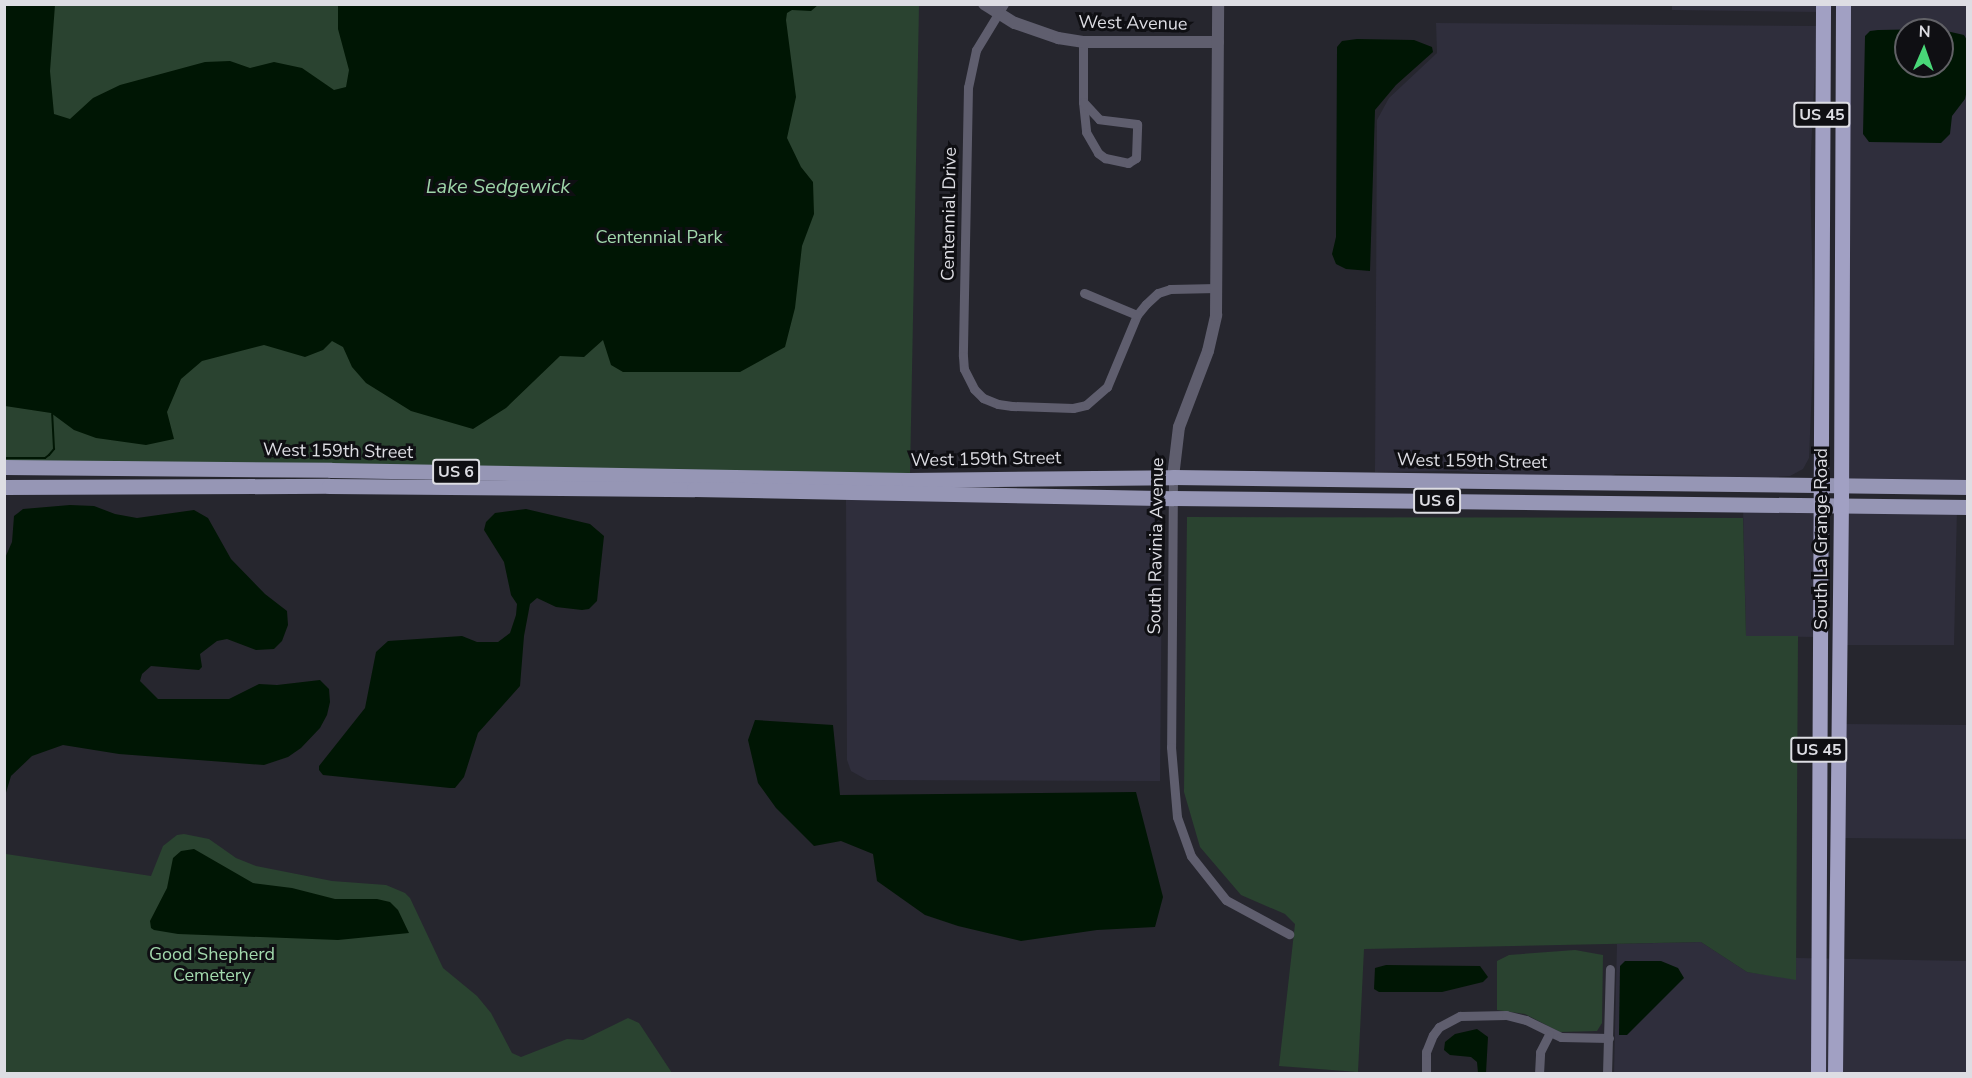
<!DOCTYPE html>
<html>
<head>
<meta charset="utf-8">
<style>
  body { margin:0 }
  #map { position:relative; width:1972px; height:1078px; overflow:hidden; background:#26262e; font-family:"Nunito Sans",sans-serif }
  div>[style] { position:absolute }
  .built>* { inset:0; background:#2f2e3c }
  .green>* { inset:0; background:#2a4330 }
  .water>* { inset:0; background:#001604 }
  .stream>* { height:2px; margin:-1px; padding:0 1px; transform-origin:1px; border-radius:1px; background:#001604 }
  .minor>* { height:9px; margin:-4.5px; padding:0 4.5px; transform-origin:4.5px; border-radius:4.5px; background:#5f5e6e }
  .tertiary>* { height:12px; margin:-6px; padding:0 6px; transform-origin:6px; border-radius:6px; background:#5f5e6e }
  .primary>* { height:15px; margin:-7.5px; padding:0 7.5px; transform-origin:7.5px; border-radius:7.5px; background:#9696b5 }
  .trunk>* { height:15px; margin:-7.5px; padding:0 7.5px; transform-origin:7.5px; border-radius:7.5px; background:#a1a0c3 }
  span { translate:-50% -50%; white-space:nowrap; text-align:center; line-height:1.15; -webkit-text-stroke:6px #0f0f13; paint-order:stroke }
  .shield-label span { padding:2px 4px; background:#0f0f13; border:2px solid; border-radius:4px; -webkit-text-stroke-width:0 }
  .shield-label { font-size:16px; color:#dddde3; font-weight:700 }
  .street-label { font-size:18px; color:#dddde3 }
  .park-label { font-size:18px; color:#a2d9ad }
  .water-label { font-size:20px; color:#9ed5a9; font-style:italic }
  .frame { position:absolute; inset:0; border:6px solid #dddde3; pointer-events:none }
  .north { position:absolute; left:1894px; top:18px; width:60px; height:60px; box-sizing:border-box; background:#0f0f13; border:2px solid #616166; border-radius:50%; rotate:2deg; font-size:16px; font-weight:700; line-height:24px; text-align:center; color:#dddde3 }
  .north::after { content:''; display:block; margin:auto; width:21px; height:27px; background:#49d778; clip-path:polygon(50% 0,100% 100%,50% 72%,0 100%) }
</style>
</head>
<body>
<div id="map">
  <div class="built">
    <i style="clip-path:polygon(1672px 5px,1820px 5px,1820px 12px,1672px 10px)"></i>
    <i style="clip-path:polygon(evenodd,1845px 5px,1967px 5px,1967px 485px,1843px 483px,1845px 5px,1906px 30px,1942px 30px,1942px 66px,1906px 66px,1906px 30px)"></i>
    <i style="clip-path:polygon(1436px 23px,1817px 26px,1810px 172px,1814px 340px,1809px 458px,1803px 469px,1790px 476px,1747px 479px,1699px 475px,1616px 474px,1608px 477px,1549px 477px,1456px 471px,1375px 472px,1377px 120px,1389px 98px,1437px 53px)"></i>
    <i style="clip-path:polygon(846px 497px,1149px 504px,1157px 516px,1162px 559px,1160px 781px,867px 780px,851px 771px,847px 760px)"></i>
    <i style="clip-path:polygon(1743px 506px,1817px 507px,1817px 637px,1746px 636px)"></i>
    <i style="clip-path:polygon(1843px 507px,1957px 508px,1954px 645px,1842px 645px)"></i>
    <i style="clip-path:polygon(1843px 724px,1967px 725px,1967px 839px,1840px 838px)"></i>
    <i style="clip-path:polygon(1701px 942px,1747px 972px,1795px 979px,1796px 958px,1967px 961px,1967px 1073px,1614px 1074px,1617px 944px)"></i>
  </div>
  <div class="green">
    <i style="clip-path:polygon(5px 5px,919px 5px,910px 474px,5px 461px)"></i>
    <i style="clip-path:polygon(1187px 517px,1743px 518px,1746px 636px,1798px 636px,1796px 980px,1747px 972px,1701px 942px,1364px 949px,1358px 1072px,1279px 1066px,1295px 924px,1285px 914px,1241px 895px,1200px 847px,1184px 792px)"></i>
    <i style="clip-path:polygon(184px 834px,209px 839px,236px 858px,256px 866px,332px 881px,386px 885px,405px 893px,410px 898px,443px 968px,477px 996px,491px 1013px,512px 1053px,521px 1057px,567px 1039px,583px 1040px,628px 1018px,639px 1023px,672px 1073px,5px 1074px,6px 854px,151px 876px,163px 846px,177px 835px)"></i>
    <i style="clip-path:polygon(1575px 950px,1603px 955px,1602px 1023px,1597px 1031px,1560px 1032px,1525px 1014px,1497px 1010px,1497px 961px,1509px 955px)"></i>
  </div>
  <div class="water">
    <i style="clip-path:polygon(4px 5px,55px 5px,50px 71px,54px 114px,70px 119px,93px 98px,120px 85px,205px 62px,230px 61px,250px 68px,274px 62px,302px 68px,334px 90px,346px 87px,349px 70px,338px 29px,338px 5px,818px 5px,811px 11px,792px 10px,787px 13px,786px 20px,796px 97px,787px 138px,801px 167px,813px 182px,814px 214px,802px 246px,795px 308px,785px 347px,740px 372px,623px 372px,611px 365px,603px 340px,584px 357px,560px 356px,506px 408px,473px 429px,411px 411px,366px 383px,352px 367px,343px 347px,332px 341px,323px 350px,305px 357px,264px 345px,202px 361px,181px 379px,167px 412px,174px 439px,146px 445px,96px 438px,74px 430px,51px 413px,5px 406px)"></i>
    <i style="clip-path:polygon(1934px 29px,1941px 30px,1906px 30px,1906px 66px,1942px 66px,1942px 30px,1964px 35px,1968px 42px,1967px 90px,1965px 99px,1952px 116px,1950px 134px,1941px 143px,1869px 142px,1863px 134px,1865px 36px,1870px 31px,1878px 30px)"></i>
    <i style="clip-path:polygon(1357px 39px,1414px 40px,1432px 47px,1433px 52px,1396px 85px,1375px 110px,1370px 271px,1346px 269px,1336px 264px,1332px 254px,1336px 237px,1337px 47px,1342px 41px)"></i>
    <i style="clip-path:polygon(70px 505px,94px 506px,115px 514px,137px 518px,194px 510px,208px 518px,231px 559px,265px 594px,287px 611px,288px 625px,282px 641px,274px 649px,256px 650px,227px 639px,217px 641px,200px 654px,202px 667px,199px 670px,151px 666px,142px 674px,140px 681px,158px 699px,229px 699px,259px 684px,277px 685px,320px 680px,329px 689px,330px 702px,327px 715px,320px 728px,301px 748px,288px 757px,264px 765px,119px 754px,63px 745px,32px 756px,11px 776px,5px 796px,5px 558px,12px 542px,14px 516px,18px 513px,23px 509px)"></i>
    <i style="clip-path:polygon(526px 509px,590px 524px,604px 536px,597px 601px,589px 609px,582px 610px,556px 607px,537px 598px,530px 604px,524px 636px,520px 686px,478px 733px,464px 777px,455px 788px,450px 788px,323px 775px,319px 770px,319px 766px,365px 708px,376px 652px,388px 641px,462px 636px,477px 642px,498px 642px,510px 633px,516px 615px,517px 604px,511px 595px,504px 562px,484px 530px,486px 522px,495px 513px)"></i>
    <i style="clip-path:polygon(755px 720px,833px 725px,840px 795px,1136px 792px,1163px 897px,1155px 927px,1097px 930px,1021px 941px,958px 926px,925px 915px,877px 881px,873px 854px,841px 841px,814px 846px,776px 808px,758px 783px,748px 740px)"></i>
    <i style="clip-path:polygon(194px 849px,253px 883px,292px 888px,335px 899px,377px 899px,390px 902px,398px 910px,409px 933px,338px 940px,178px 934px,154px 930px,151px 928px,150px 921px,167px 888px,173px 858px,181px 851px)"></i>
    <i style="clip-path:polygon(1625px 961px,1661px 961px,1678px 968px,1684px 978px,1627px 1035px,1619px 1035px,1620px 966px)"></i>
    <i style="clip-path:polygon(1386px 965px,1480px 966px,1488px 977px,1483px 982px,1442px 992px,1379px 992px,1374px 989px,1375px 968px)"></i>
    <i style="clip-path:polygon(1477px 1029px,1488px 1037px,1486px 1073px,1478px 1073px,1477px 1062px,1471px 1057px,1450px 1055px,1444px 1050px,1445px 1042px,1455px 1034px)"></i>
  </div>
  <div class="stream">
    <i style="left:4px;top:458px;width:41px"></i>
    <i style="left:45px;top:458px;width:5px;rotate:-37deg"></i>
    <i style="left:49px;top:455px;width:8px;rotate:-50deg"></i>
    <i style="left:54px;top:449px;width:35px;rotate:-93deg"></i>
  </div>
  <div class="minor">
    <i style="left:1004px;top:4px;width:54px;rotate:121.3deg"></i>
    <i style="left:976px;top:50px;width:38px;rotate:102deg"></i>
    <i style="left:968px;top:87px;width:269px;rotate:91.1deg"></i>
    <i style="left:963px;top:356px;width:13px;rotate:86deg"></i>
    <i style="left:964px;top:369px;width:22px;rotate:63deg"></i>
    <i style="left:974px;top:389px;width:13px;rotate:45deg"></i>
    <i style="left:983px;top:398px;width:16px;rotate:22deg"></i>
    <i style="left:998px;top:404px;width:14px;rotate:8deg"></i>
    <i style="left:1012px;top:406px;width:61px;rotate:1.9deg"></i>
    <i style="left:1073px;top:408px;width:13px;rotate:-13deg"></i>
    <i style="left:1086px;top:405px;width:28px;rotate:-41deg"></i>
    <i style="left:1107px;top:387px;width:78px;rotate:-67.4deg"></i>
    <i style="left:1137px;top:315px;width:14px;rotate:-51deg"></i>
    <i style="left:1146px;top:304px;width:16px;rotate:-43deg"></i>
    <i style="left:1158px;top:293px;width:13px;rotate:-18deg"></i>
    <i style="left:1170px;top:289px;width:46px;rotate:-1.2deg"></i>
    <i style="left:1083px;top:42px;width:60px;rotate:90deg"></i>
    <i style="left:1083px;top:102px;width:30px;rotate:84deg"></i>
    <i style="left:1086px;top:132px;width:24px;rotate:60deg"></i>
    <i style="left:1098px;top:153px;width:9px;rotate:36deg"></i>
    <i style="left:1105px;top:158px;width:24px;rotate:12deg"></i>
    <i style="left:1128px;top:163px;width:9px;rotate:-32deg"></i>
    <i style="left:1136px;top:158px;width:34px;rotate:-88deg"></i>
    <i style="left:1137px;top:124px;width:38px;rotate:-173deg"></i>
    <i style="left:1099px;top:119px;width:23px;rotate:-133deg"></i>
    <i style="left:1084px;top:293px;width:57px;rotate:22.5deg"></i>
    <i style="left:1173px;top:477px;width:270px;rotate:90.4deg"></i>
    <i style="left:1171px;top:747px;width:70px;rotate:85.1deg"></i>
    <i style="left:1177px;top:817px;width:41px;rotate:70.3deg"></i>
    <i style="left:1191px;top:856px;width:56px;rotate:51.5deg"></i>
    <i style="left:1226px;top:900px;width:72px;rotate:28.4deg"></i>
    <i style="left:1426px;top:1074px;width:22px;rotate:-90deg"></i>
    <i style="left:1426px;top:1052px;width:18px;rotate:-68deg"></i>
    <i style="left:1433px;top:1035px;width:10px;rotate:-53deg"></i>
    <i style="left:1439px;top:1027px;width:24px;rotate:-28deg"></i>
    <i style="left:1460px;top:1016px;width:46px;rotate:-1.2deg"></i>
    <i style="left:1506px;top:1015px;width:21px;rotate:14deg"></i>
    <i style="left:1526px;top:1020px;width:39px;rotate:26deg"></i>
    <i style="left:1561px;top:1037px;width:48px;rotate:1.2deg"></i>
    <i style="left:1539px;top:1074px;width:22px;rotate:-87deg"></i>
    <i style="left:1540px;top:1052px;width:20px;rotate:-63deg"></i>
    <i style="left:1607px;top:1074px;width:105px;rotate:-88.4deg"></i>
  </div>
  <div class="tertiary">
    <i style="left:984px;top:4px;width:36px;rotate:32deg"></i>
    <i style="left:1015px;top:23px;width:46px;rotate:19.2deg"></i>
    <i style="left:1058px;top:38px;width:25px;rotate:9deg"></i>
    <i style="left:1083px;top:42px;width:135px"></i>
    <i style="left:1173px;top:477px;width:50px;rotate:-83.2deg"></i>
    <i style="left:1179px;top:427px;width:81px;rotate:-69.1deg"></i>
    <i style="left:1208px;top:351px;width:37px;rotate:-77deg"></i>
    <i style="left:1216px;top:315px;width:311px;rotate:-89.6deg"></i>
  </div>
  <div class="primary">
    <i style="left:4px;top:467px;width:327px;rotate:0.5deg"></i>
    <i style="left:331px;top:470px;width:577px;rotate:0.99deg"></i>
    <i style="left:908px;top:480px;width:265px;rotate:-0.6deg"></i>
    <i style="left:1173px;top:477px;width:795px;rotate:0.72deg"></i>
    <i style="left:4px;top:487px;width:325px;rotate:-0.2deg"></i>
    <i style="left:329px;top:486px;width:365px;rotate:0.5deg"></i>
    <i style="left:694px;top:489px;width:479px;rotate:1.1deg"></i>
    <i style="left:1173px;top:498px;width:795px;rotate:0.65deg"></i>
  </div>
  <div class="trunk">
    <i style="left:1818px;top:1074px;width:1070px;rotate:-89.73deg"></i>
    <i style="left:1835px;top:1074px;width:569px;rotate:-89.4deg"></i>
    <i style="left:1841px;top:505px;width:501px;rotate:-89.77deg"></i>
  </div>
  <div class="shield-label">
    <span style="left:1822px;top:115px">US 45</span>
    <span style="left:456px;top:472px">US 6</span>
    <span style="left:1437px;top:501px">US 6</span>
    <span style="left:1819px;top:750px">US 45</span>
  </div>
  <div class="street-label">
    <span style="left:1133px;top:23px;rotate:1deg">West Avenue</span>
    <span style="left:949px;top:214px;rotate:-89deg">Centennial Drive</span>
    <span style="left:338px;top:451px;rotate:1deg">West 159th Street</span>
    <span style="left:986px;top:459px;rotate:-1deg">West 159th Street</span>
    <span style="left:1472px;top:461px;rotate:1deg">West 159th Street</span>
    <span style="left:1821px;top:539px;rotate:-90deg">South La Grange Road</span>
    <span style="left:1156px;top:546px;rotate:-89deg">South Ravinia Avenue</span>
  </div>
  <div class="park-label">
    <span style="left:659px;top:237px">Centennial Park</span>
    <span style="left:212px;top:965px">Good Shepherd<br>Cemetery</span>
  </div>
  <div class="water-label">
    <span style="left:498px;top:186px">Lake Sedgewick</span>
  </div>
  <div class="frame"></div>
  <div class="north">N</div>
</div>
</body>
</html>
